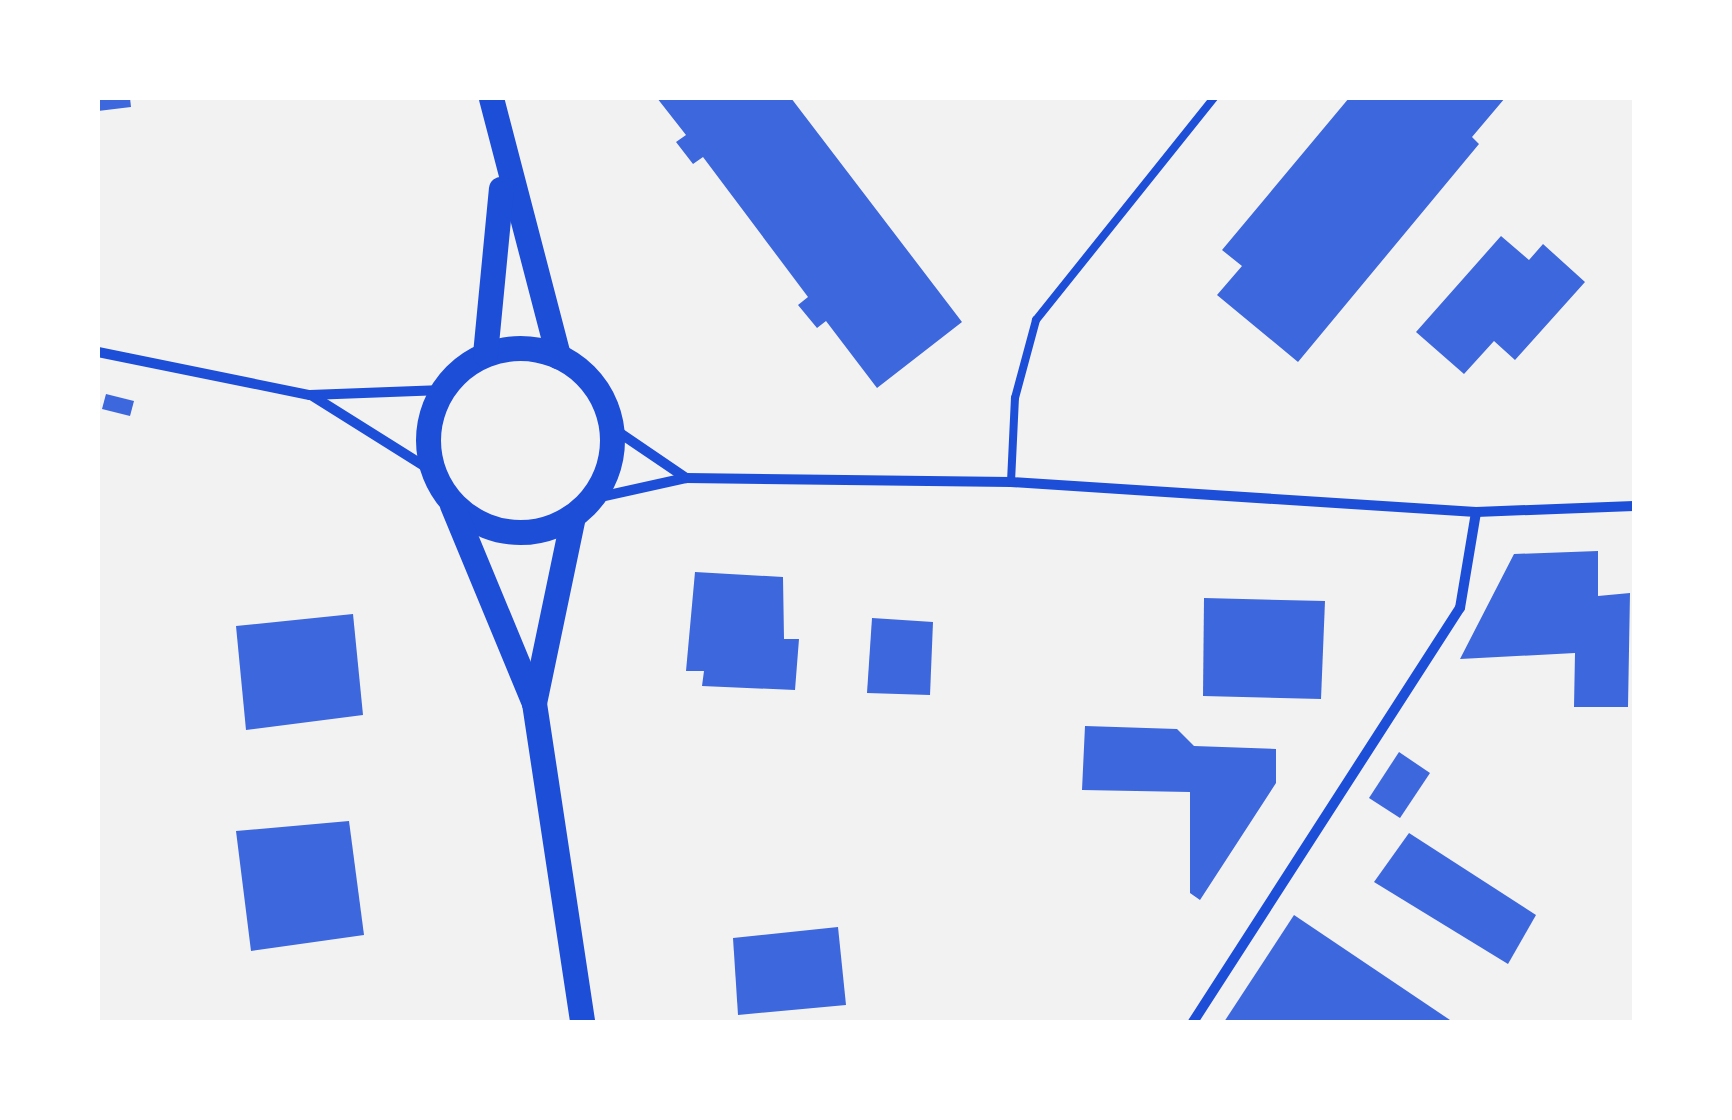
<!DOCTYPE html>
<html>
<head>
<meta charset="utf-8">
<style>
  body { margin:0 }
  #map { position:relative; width:1732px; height:1120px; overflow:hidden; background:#f2f2f2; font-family:Barlow,sans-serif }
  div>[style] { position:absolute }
  .building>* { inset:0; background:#3d67dc }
  .service>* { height:8px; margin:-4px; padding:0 4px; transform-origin:4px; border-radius:4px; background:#1d4ed8 }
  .minor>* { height:10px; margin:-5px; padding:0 5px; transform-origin:5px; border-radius:5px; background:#1d4ed8 }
  .primary>* { height:25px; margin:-12.5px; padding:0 12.5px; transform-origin:12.5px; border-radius:12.5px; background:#1d4ed8 }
  .primary>.ring { margin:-12.5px; padding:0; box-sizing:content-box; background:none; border:25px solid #1d4ed8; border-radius:50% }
  span { translate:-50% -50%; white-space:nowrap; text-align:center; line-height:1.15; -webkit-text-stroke:8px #fff; paint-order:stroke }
  .frame { position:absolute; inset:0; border:100px solid #fff; pointer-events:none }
</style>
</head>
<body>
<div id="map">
  <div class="building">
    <i style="clip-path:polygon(98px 98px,130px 98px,131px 107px,98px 111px)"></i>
    <i style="clip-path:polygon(657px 98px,791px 98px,962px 322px,877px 388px,826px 321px,817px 328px,798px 305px,808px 297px,703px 157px,693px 164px,676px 142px,686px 135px)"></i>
    <i style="clip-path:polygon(1349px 98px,1505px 98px,1472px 137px,1479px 144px,1298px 362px,1217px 295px,1242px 266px,1222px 250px)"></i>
    <i style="clip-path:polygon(1501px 236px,1529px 260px,1543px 244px,1585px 282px,1515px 360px,1494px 341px,1464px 374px,1416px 332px)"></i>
    <i style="clip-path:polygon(106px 394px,134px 401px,130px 416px,102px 409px)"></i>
    <i style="clip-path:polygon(1598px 551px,1598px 596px,1630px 593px,1628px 707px,1574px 707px,1575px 653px,1460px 659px,1514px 554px)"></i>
    <i style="clip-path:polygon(695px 572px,783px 577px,784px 639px,799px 639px,795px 690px,702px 686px,704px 671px,686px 671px)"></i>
    <i style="clip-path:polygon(1204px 598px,1325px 601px,1321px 699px,1203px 696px)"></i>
    <i style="clip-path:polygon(353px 614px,363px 715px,246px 730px,236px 626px)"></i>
    <i style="clip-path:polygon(872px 618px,933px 622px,930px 695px,867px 693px)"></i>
    <i style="clip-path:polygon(1085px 726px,1177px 729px,1194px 746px,1276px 749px,1276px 783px,1200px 900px,1190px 893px,1190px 792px,1082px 790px)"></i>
    <i style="clip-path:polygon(1399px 752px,1430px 773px,1400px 818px,1369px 798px)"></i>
    <i style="clip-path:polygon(349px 821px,364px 935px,251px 951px,236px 831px)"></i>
    <i style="clip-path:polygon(1409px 833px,1536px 915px,1508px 964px,1374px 882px)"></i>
    <i style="clip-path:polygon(1294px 915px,1453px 1022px,1224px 1022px)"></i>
    <i style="clip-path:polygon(838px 927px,846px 1005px,738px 1015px,733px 938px)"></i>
  </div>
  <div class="service">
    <i style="left:1011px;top:482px;width:84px;rotate:-87.3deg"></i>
    <i style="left:1015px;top:398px;width:81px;rotate:-74.9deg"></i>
    <i style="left:1036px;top:320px;width:285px;rotate:-51.3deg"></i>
  </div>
  <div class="minor">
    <i style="left:98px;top:352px;width:216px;rotate:11.5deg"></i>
    <i style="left:310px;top:395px;width:133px;rotate:-2.2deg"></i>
    <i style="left:311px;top:395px;width:143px;rotate:32.1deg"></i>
    <i style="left:611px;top:427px;width:91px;rotate:34.2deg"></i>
    <i style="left:591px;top:499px;width:97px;rotate:-12.5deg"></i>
    <i style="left:686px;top:478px;width:325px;rotate:0.7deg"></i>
    <i style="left:1011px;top:482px;width:466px;rotate:3.7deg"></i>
    <i style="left:1476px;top:512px;width:158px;rotate:-2.2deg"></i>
    <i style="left:1193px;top:1022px;width:493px;rotate:-57.2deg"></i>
    <i style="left:1460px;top:608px;width:97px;rotate:-80.5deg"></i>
  </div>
  <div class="primary">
    <i style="left:491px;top:98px;width:267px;rotate:75.4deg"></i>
    <i class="ring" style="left:428px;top:348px;width:159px;height:159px"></i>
    <i style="left:485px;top:354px;width:166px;rotate:-84.5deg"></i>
    <i style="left:452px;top:505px;width:214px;rotate:67.5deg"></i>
    <i style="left:534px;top:703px;width:323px;rotate:81.4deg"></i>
    <i style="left:534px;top:703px;width:191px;rotate:-78.2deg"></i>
  </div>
  <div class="frame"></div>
</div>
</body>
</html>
